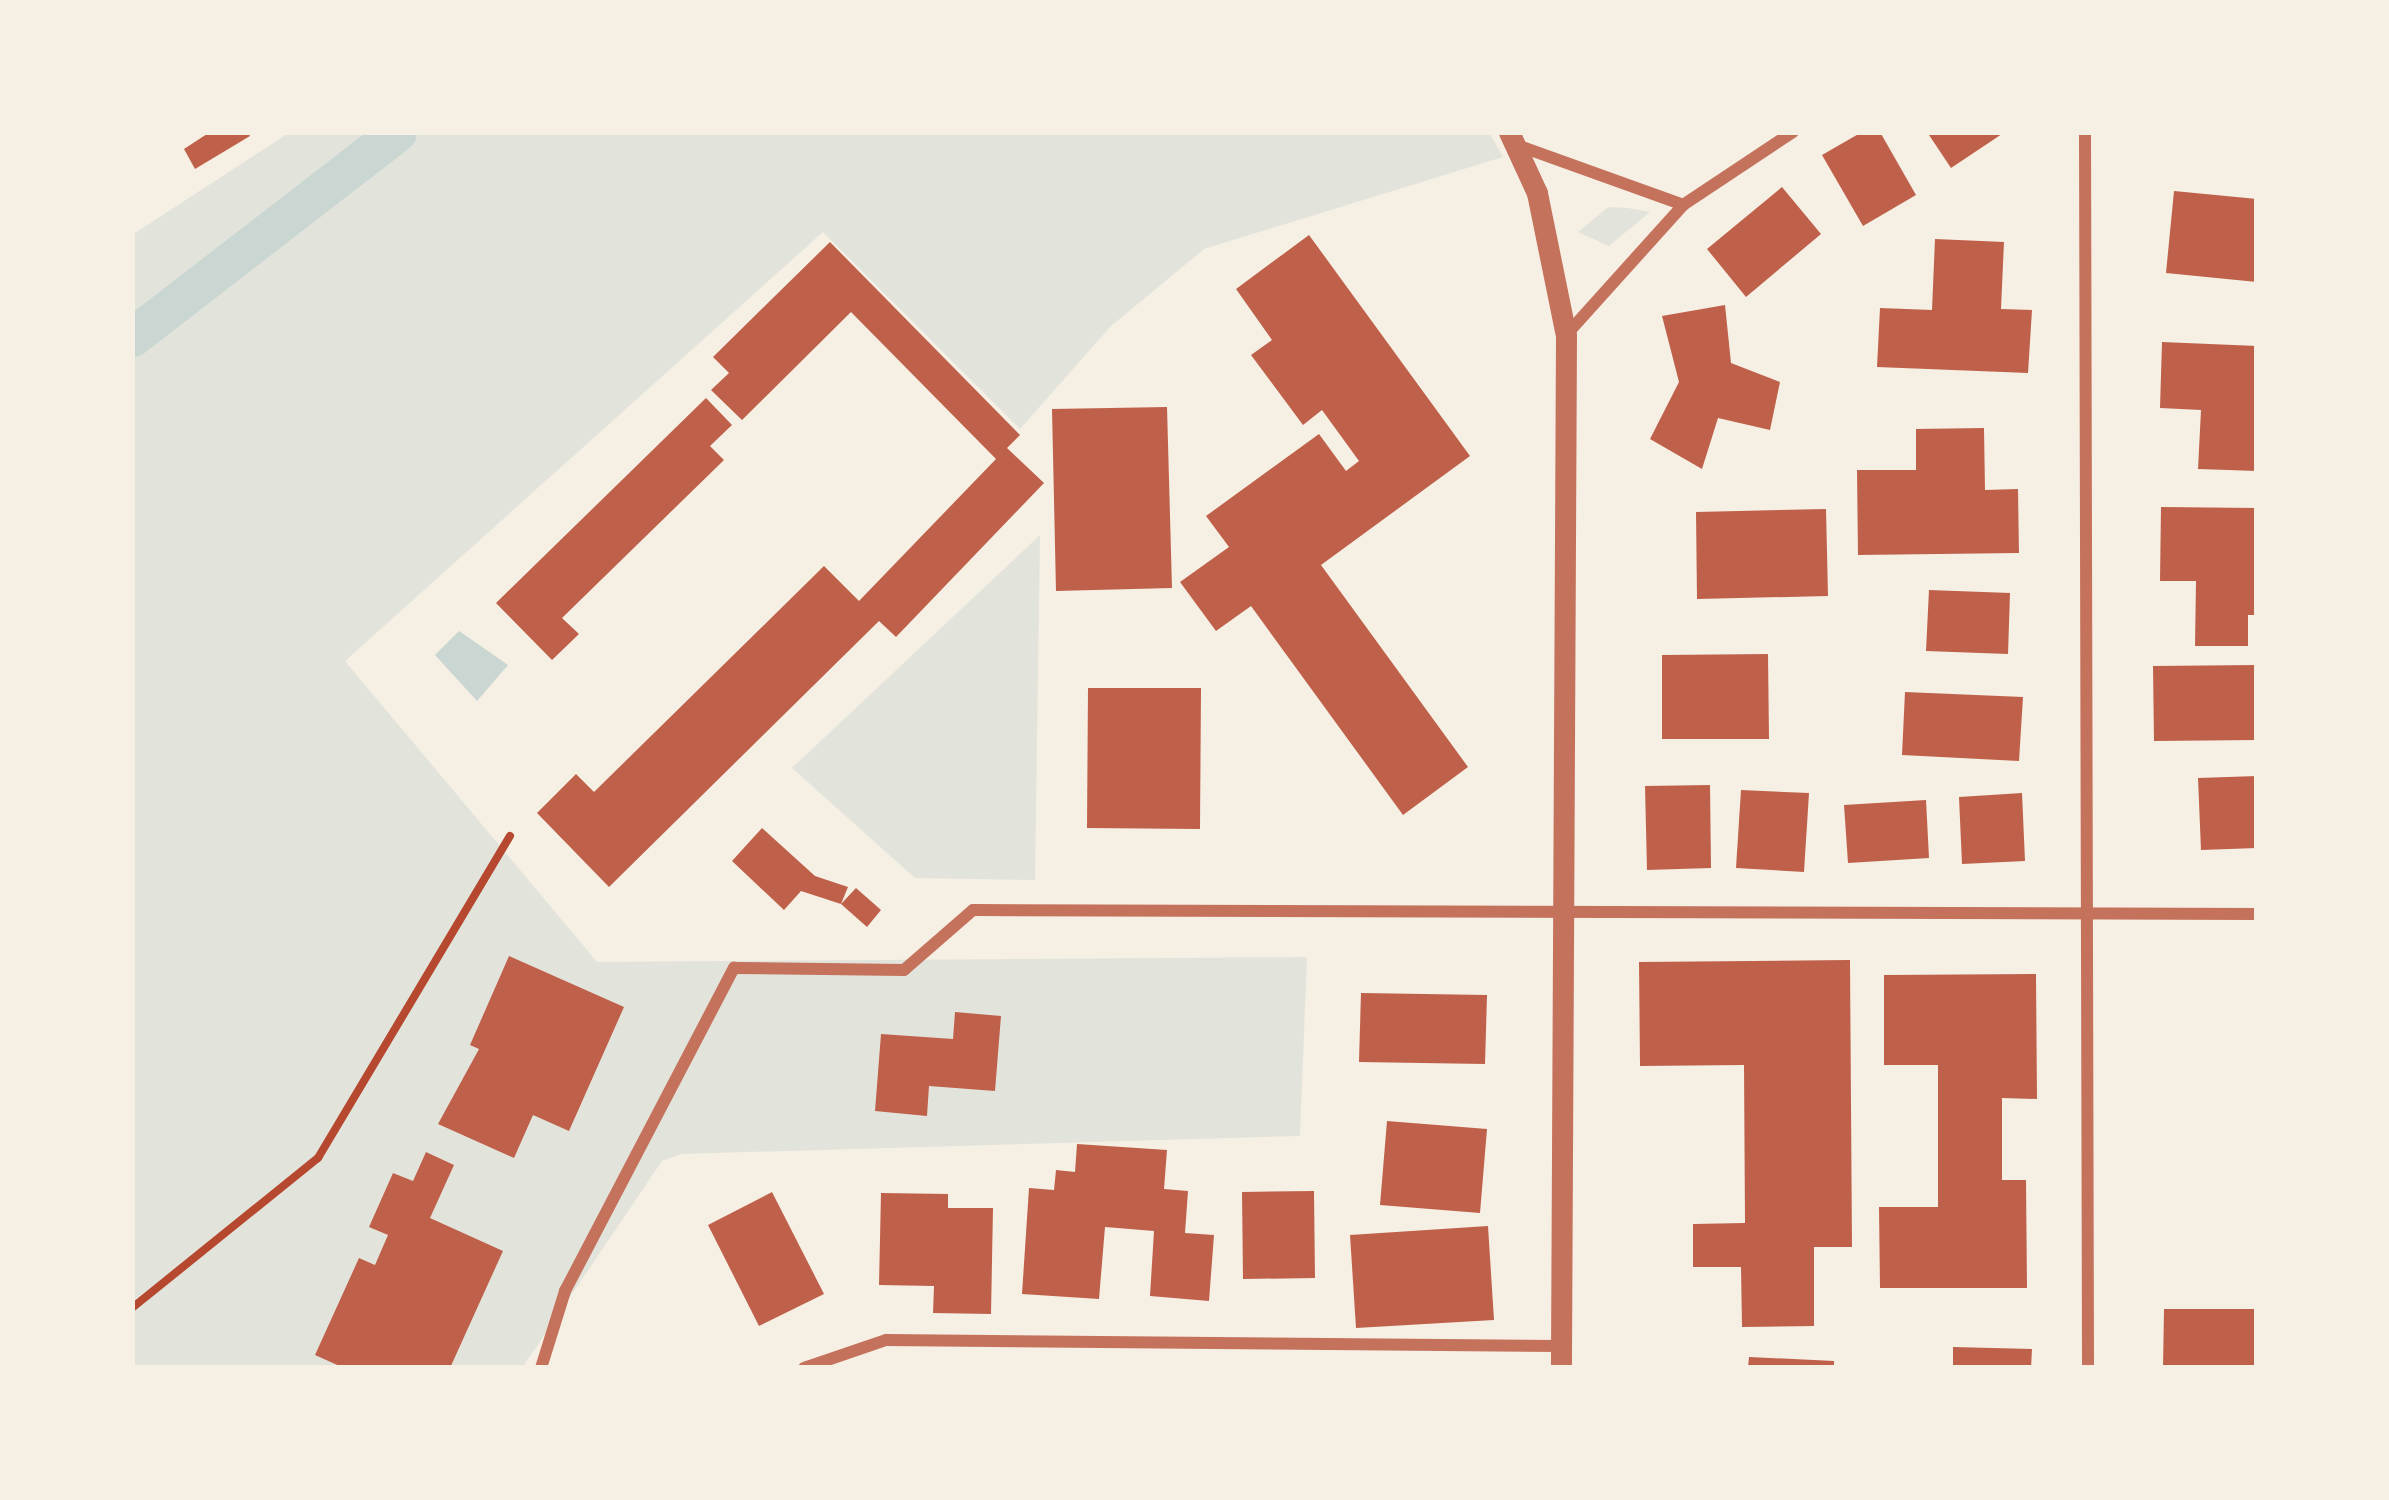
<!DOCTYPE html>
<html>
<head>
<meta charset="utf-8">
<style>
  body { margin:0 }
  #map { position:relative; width:2389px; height:1500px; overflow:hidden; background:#f6efe4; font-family:"Noto Serif",serif }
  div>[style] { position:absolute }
  .green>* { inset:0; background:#e2e4dc }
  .water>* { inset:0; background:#c9d6d2 }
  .canal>* { height:39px; margin:-19.5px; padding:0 19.5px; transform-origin:19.5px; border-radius:19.5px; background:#c9d6d2 }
  .building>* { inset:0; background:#bf614a }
  .path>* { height:8px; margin:-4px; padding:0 4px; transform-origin:4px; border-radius:4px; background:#b5482f }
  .minor>* { height:12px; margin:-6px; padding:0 6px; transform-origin:6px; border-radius:6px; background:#c5725c }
  .tertiary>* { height:21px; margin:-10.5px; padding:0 10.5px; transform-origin:10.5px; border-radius:10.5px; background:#c5725c }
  span { translate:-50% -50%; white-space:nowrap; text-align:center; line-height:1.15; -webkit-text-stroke:12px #f6efe4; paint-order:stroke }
  .frame { position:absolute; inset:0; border:135px solid #f6efe4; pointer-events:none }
</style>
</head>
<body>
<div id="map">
  <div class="green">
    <i style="clip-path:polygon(290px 132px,1489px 132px,1503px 157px,1204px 249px,1110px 327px,1020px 429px,823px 232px,345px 661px,597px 962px,1307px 957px,1300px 1136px,681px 1154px,662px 1161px,522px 1368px,132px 1368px,132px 235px)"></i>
    <i style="clip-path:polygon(1608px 207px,1628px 208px,1650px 212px,1609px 246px,1578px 232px)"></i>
    <i style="clip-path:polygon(1040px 535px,1035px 880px,915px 878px,792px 768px)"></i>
  </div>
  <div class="water">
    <i style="clip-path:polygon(459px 631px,508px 665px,477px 701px,435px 655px)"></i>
  </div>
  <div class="canal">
    <i style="left:132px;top:337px;width:335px;rotate:-37.7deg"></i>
  </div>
  <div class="building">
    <i style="clip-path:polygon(210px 132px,248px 132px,250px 136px,195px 169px,184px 149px)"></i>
    <i style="clip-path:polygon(1862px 132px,1880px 132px,1916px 195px,1863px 226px,1822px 155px)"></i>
    <i style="clip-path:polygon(1927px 132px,2005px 132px,1951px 168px)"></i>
    <i style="clip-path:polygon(1782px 187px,1821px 234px,1746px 297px,1707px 249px)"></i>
    <i style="clip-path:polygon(2174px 191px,2257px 199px,2257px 282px,2166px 273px)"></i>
    <i style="clip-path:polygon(1309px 235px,1470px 456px,1321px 565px,1468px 767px,1403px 815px,1251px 606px,1216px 631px,1180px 582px,1229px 547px,1206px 516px,1319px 434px,1346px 471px,1359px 461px,1322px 410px,1303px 425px,1251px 355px,1272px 340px,1236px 289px)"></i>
    <i style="clip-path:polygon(1935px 239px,2004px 242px,2001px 309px,2032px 310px,2028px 373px,1877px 367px,1880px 308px,1932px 310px)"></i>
    <i style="clip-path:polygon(830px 242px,1020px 435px,1007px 448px,1044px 483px,896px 637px,879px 621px,609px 887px,537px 813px,576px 774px,594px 792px,824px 566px,859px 601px,996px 459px,851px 312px,742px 420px,711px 390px,729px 373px,713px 357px)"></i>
    <i style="clip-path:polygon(1725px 305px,1731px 363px,1780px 382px,1770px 430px,1718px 418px,1702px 469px,1650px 439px,1679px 382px,1662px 316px)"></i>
    <i style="clip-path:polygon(2162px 342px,2257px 346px,2257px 471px,2198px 469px,2201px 410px,2160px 408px)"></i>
    <i style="clip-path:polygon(706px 398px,732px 425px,710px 446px,724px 460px,562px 618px,579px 634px,552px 660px,496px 603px)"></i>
    <i style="clip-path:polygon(1167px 407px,1172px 588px,1056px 591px,1052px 409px)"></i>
    <i style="clip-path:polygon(1984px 428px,1985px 490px,2018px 489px,2019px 553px,1858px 555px,1857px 470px,1916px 470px,1916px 429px)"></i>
    <i style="clip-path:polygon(2161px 507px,2257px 508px,2257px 615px,2248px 615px,2248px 646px,2195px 646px,2196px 581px,2160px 581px)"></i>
    <i style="clip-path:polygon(1826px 509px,1828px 596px,1697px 599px,1696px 512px)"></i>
    <i style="clip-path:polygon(1929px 590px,2010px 593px,2008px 654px,1926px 651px)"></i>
    <i style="clip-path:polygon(1768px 654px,1769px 739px,1662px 739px,1662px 655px)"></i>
    <i style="clip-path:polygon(2257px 665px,2257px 740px,2154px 741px,2153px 666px)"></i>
    <i style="clip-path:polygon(1088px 688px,1201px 688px,1200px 829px,1087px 828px)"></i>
    <i style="clip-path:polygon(1905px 692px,2023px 697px,2019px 761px,1902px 755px)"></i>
    <i style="clip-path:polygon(2257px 776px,2257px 848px,2201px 850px,2198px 778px)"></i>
    <i style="clip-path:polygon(1710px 785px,1711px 868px,1647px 870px,1645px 786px)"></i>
    <i style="clip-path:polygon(1741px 790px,1809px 793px,1804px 872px,1736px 868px)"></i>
    <i style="clip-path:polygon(2022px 793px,2025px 861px,1962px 864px,1959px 797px)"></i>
    <i style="clip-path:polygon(1926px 800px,1929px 858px,1848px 863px,1844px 805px)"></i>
    <i style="clip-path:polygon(762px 828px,815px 876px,848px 887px,841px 904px,801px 891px,784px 910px,732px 861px)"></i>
    <i style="clip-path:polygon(856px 888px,881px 910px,867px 927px,841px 904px)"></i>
    <i style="clip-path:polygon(509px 956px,624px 1007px,569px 1131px,533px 1115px,514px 1158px,438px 1124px,479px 1049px,470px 1045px)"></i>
    <i style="clip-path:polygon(1850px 960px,1852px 1247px,1814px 1247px,1814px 1326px,1742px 1327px,1741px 1267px,1693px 1267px,1693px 1224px,1745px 1223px,1744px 1065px,1640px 1066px,1639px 962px)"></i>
    <i style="clip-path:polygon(2036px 974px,2037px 1099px,2002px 1098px,2002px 1180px,2026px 1180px,2027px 1288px,1880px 1288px,1879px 1207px,1938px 1207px,1938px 1065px,1884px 1065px,1884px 975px)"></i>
    <i style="clip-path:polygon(1361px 993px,1487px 995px,1485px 1064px,1359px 1062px)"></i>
    <i style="clip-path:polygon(955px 1012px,1001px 1016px,995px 1091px,929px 1086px,927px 1116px,875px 1111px,881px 1034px,953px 1039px)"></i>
    <i style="clip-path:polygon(1387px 1121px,1487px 1129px,1480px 1213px,1380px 1205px)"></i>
    <i style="clip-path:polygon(1077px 1144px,1167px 1150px,1164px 1189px,1188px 1191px,1185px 1233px,1214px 1235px,1209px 1301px,1150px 1296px,1154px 1231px,1105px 1227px,1099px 1299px,1022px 1294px,1029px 1188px,1054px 1190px,1056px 1170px,1075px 1172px)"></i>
    <i style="clip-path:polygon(426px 1152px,454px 1165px,430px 1218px,503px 1251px,450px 1368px,344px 1368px,315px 1355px,359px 1258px,375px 1265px,388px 1235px,369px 1227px,393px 1173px,413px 1181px)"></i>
    <i style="clip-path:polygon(1314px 1191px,1315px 1278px,1243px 1279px,1242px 1192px)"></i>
    <i style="clip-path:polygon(772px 1192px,824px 1294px,759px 1326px,708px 1225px)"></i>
    <i style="clip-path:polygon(881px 1193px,948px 1194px,948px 1208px,993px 1208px,991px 1314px,933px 1313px,934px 1286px,879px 1285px)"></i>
    <i style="clip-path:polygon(1488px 1226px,1494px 1320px,1356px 1328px,1350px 1235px)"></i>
    <i style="clip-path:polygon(2164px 1309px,2257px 1309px,2257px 1368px,2163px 1368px)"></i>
    <i style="clip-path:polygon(1953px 1347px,2032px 1349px,2031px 1368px,1953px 1368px)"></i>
    <i style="clip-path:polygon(1749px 1357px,1834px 1361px,1834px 1368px,1748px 1368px)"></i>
  </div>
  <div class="path">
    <i style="left:132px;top:1308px;width:239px;rotate:-38.9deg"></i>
    <i style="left:318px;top:1158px;width:375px;rotate:-59.2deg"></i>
  </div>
  <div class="minor">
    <i style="left:2085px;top:132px;width:1236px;rotate:89.86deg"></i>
    <i style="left:1514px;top:144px;width:180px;rotate:19.8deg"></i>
    <i style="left:1683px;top:205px;width:132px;rotate:-33.6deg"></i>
    <i style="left:1567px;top:334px;width:173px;rotate:-48deg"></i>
    <i style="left:541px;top:1368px;width:81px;rotate:-72.7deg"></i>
    <i style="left:565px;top:1291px;width:365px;rotate:-62.4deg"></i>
    <i style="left:734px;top:968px;width:170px;rotate:0.7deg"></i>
    <i style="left:904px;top:970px;width:91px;rotate:-41deg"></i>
    <i style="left:973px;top:910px;width:1284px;rotate:0.18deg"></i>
    <i style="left:804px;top:1368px;width:87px;rotate:-18.9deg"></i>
    <i style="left:886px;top:1340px;width:674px;rotate:0.51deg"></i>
  </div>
  <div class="tertiary">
    <i style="left:1509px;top:132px;width:67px;rotate:65.3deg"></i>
    <i style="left:1537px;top:193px;width:145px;rotate:78.5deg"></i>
    <i style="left:1566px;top:335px;width:1033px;rotate:90.28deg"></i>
  </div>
  <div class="frame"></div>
</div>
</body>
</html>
